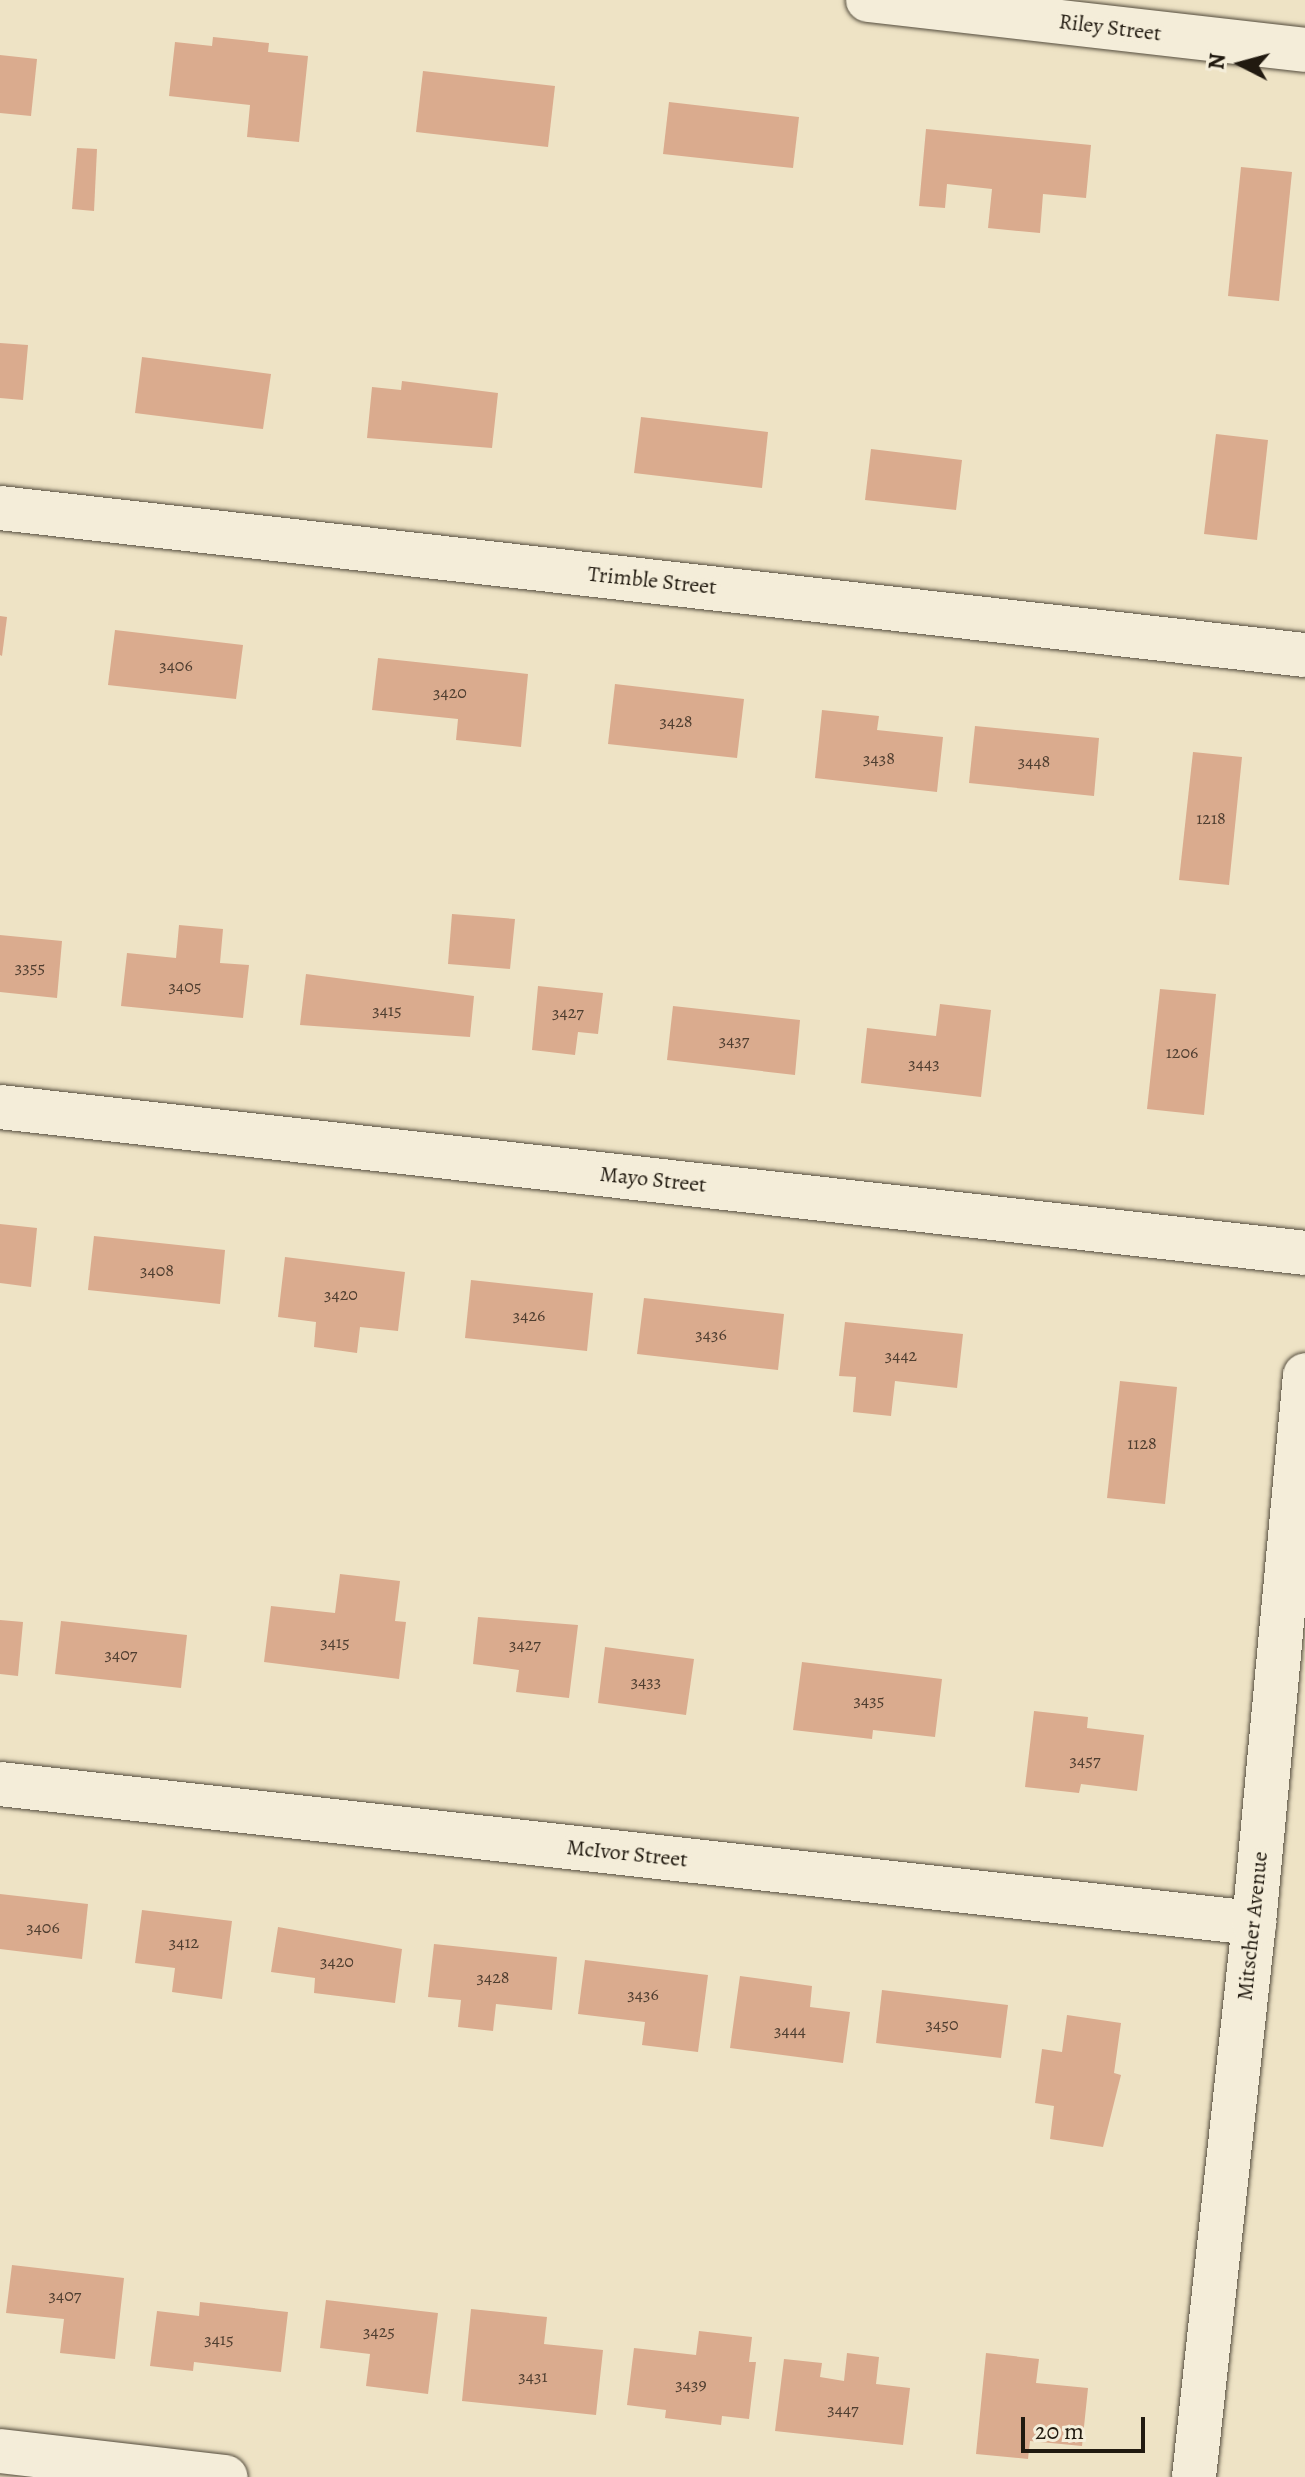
<!DOCTYPE html>
<html>
<head>
<meta charset="utf-8">
<style>
  body { margin:0 }
  #map { position:relative; width:1305px; height:2477px; overflow:hidden; background:#eee3c5; font-family:Alegreya,serif }
  div>[style] { position:absolute }
  .building>* { inset:0; background:#daab8e }
  .roads { filter:drop-shadow(0 0 2px #544c3d) drop-shadow(0 0 2px #544c3d) }
  .street>* { height:44px; margin:-22px; padding:0 22px; transform-origin:22px; border-radius:22px; background:#f4edd9 }
  span { translate:-50% -50%; white-space:nowrap; text-align:center; line-height:1.15; -webkit-text-stroke:8px #f4edd9; paint-order:stroke }
  .number-label { font-size:18px; color:#4f3e30 }
  .number-label span { -webkit-text-stroke-width:0 }
  .street-label { font-size:22px; color:#211a10 }
  .north { position:absolute; left:1201px; top:24px; width:80px; height:80px; -webkit-text-stroke:6px #f4edd9; paint-order:stroke; rotate:276deg; font-size:22px; font-weight:700; line-height:32px; text-align:center; color:#211a10 }
  .north::after { content:''; display:block; margin:auto; width:28px; height:36px; background:#211a10; clip-path:polygon(50% 0,100% 100%,50% 72%,0 100%) }
  .scale { position:absolute; left:1021px; top:2417px; width:124px; height:36px; box-sizing:border-box; border:4px solid #211a10; border-top:0; padding-left:10px; font-size:24px; line-height:28px; white-space:nowrap; color:#211a10; -webkit-text-stroke:6px #f4edd9; paint-order:stroke }
</style>
</head>
<body>
<div id="map">
  <div class="building">
    <i style="clip-path:polygon(213px 37px,269px 43px,268px 52px,308px 56px,299px 142px,247px 137px,250px 105px,169px 96px,175px 42px,212px 46px)"></i>
    <i style="clip-path:polygon(0 55px,37px 59px,31px 116px,0 113px)"></i>
    <i style="clip-path:polygon(423px 71px,555px 86px,548px 147px,416px 132px)"></i>
    <i style="clip-path:polygon(669px 102px,799px 117px,793px 168px,663px 154px)"></i>
    <i style="clip-path:polygon(926px 129px,1091px 145px,1086px 198px,1043px 194px,1040px 233px,988px 228px,992px 189px,947px 184px,945px 208px,919px 206px)"></i>
    <i style="clip-path:polygon(77px 148px,97px 149px,94px 211px,72px 209px)"></i>
    <i style="clip-path:polygon(1241px 167px,1292px 172px,1279px 301px,1228px 296px)"></i>
    <i style="clip-path:polygon(0 343px,28px 345px,23px 400px,0 398px)"></i>
    <i style="clip-path:polygon(142px 357px,271px 374px,263px 429px,135px 413px)"></i>
    <i style="clip-path:polygon(402px 381px,498px 393px,492px 448px,367px 438px,372px 387px,401px 390px)"></i>
    <i style="clip-path:polygon(641px 417px,768px 432px,762px 488px,634px 473px)"></i>
    <i style="clip-path:polygon(1216px 434px,1268px 440px,1257px 540px,1204px 534px)"></i>
    <i style="clip-path:polygon(871px 449px,962px 460px,956px 510px,865px 500px)"></i>
    <i style="clip-path:polygon(0 616px,7px 617px,2px 656px,0 655px)"></i>
    <i style="clip-path:polygon(115px 630px,243px 645px,236px 699px,108px 685px)"></i>
    <i style="clip-path:polygon(378px 658px,528px 674px,521px 747px,456px 740px,458px 719px,372px 710px)"></i>
    <i style="clip-path:polygon(615px 684px,744px 699px,737px 758px,608px 744px)"></i>
    <i style="clip-path:polygon(822px 710px,879px 716px,877px 730px,943px 737px,937px 792px,815px 778px)"></i>
    <i style="clip-path:polygon(975px 726px,1099px 738px,1094px 796px,969px 783px)"></i>
    <i style="clip-path:polygon(1193px 752px,1242px 757px,1229px 885px,1179px 880px)"></i>
    <i style="clip-path:polygon(452px 914px,515px 919px,510px 969px,448px 964px)"></i>
    <i style="clip-path:polygon(179px 925px,223px 929px,220px 963px,249px 965px,243px 1018px,121px 1006px,127px 953px,176px 958px)"></i>
    <i style="clip-path:polygon(0 935px,62px 941px,57px 998px,0 992px)"></i>
    <i style="clip-path:polygon(306px 974px,474px 996px,470px 1037px,300px 1025px)"></i>
    <i style="clip-path:polygon(538px 986px,603px 993px,598px 1034px,578px 1032px,575px 1055px,532px 1050px)"></i>
    <i style="clip-path:polygon(1160px 989px,1216px 994px,1204px 1115px,1147px 1109px)"></i>
    <i style="clip-path:polygon(940px 1004px,991px 1010px,981px 1097px,861px 1083px,867px 1028px,936px 1036px)"></i>
    <i style="clip-path:polygon(673px 1006px,800px 1020px,795px 1075px,667px 1060px)"></i>
    <i style="clip-path:polygon(0 1224px,37px 1228px,31px 1287px,0 1283px)"></i>
    <i style="clip-path:polygon(94px 1236px,225px 1250px,220px 1304px,88px 1290px)"></i>
    <i style="clip-path:polygon(285px 1257px,405px 1272px,398px 1331px,360px 1327px,357px 1353px,314px 1347px,316px 1322px,278px 1317px)"></i>
    <i style="clip-path:polygon(471px 1280px,593px 1293px,587px 1351px,465px 1338px)"></i>
    <i style="clip-path:polygon(644px 1298px,784px 1314px,778px 1370px,637px 1354px)"></i>
    <i style="clip-path:polygon(845px 1322px,963px 1334px,957px 1388px,895px 1381px,891px 1416px,853px 1412px,856px 1377px,839px 1376px)"></i>
    <i style="clip-path:polygon(1120px 1381px,1177px 1387px,1165px 1504px,1107px 1498px)"></i>
    <i style="clip-path:polygon(340px 1574px,400px 1581px,395px 1621px,406px 1622px,399px 1679px,264px 1662px,271px 1606px,335px 1613px)"></i>
    <i style="clip-path:polygon(478px 1617px,578px 1625px,569px 1698px,516px 1692px,519px 1670px,473px 1664px)"></i>
    <i style="clip-path:polygon(0 1620px,23px 1622px,18px 1676px,0 1674px)"></i>
    <i style="clip-path:polygon(61px 1621px,187px 1635px,181px 1688px,55px 1674px)"></i>
    <i style="clip-path:polygon(605px 1647px,694px 1659px,686px 1715px,598px 1703px)"></i>
    <i style="clip-path:polygon(802px 1662px,942px 1679px,935px 1737px,873px 1730px,872px 1739px,793px 1730px)"></i>
    <i style="clip-path:polygon(1034px 1711px,1088px 1717px,1087px 1728px,1144px 1735px,1137px 1791px,1081px 1784px,1079px 1793px,1025px 1787px)"></i>
    <i style="clip-path:polygon(0 1894px,88px 1904px,82px 1959px,0 1949px)"></i>
    <i style="clip-path:polygon(142px 1910px,232px 1921px,222px 1999px,172px 1992px,175px 1968px,135px 1963px)"></i>
    <i style="clip-path:polygon(278px 1927px,402px 1949px,395px 2003px,314px 1993px,315px 1978px,271px 1972px)"></i>
    <i style="clip-path:polygon(434px 1944px,557px 1957px,552px 2010px,496px 2004px,493px 2031px,458px 2027px,461px 2000px,428px 1997px)"></i>
    <i style="clip-path:polygon(585px 1960px,708px 1975px,698px 2052px,642px 2045px,645px 2022px,578px 2014px)"></i>
    <i style="clip-path:polygon(740px 1976px,812px 1986px,810px 2007px,850px 2012px,843px 2063px,730px 2048px)"></i>
    <i style="clip-path:polygon(882px 1990px,1008px 2005px,1001px 2058px,876px 2043px)"></i>
    <i style="clip-path:polygon(1067px 2015px,1121px 2023px,1114px 2073px,1121px 2075px,1103px 2147px,1050px 2139px,1054px 2106px,1035px 2103px,1042px 2049px,1062px 2052px)"></i>
    <i style="clip-path:polygon(12px 2265px,124px 2278px,115px 2359px,60px 2353px,64px 2319px,6px 2313px)"></i>
    <i style="clip-path:polygon(326px 2300px,438px 2313px,428px 2394px,366px 2386px,370px 2354px,320px 2348px)"></i>
    <i style="clip-path:polygon(200px 2302px,288px 2312px,281px 2372px,194px 2362px,193px 2371px,150px 2366px,157px 2311px,199px 2316px)"></i>
    <i style="clip-path:polygon(471px 2309px,547px 2317px,544px 2344px,603px 2350px,596px 2415px,462px 2401px)"></i>
    <i style="clip-path:polygon(699px 2331px,752px 2337px,749px 2362px,756px 2362px,749px 2419px,722px 2416px,721px 2425px,665px 2418px,666px 2410px,627px 2405px,634px 2348px,696px 2355px)"></i>
    <i style="clip-path:polygon(847px 2353px,879px 2357px,876px 2384px,910px 2388px,903px 2445px,775px 2431px,784px 2359px,822px 2363px,820px 2377px,844px 2381px)"></i>
    <i style="clip-path:polygon(986px 2353px,1039px 2359px,1036px 2383px,1088px 2388px,1082px 2446px,1030px 2441px,1028px 2459px,976px 2454px)"></i>
  </div>
  <div class="roads">
    <div class="street">
      <i style="left:868px;top:0;width:440px;rotate:6.5deg"></i>
      <i style="left:0;top:508px;width:1313px;rotate:6.43deg"></i>
      <i style="left:0;top:1107px;width:1313px;rotate:6.38deg"></i>
      <i style="left:0;top:1784px;width:1262px;rotate:6.33deg"></i>
      <i style="left:0;top:2451px;width:227px;rotate:6.6deg"></i>
      <i style="left:1194px;top:2477px;width:557px;rotate:-83.82deg"></i>
      <i style="left:1254px;top:1923px;width:550px;rotate:-84.68deg"></i>
    </div>
  </div>
  <div class="number-label">
    <span style="left:176px;top:665px">3406</span>
    <span style="left:450px;top:692px">3420</span>
    <span style="left:676px;top:721px">3428</span>
    <span style="left:879px;top:758px">3438</span>
    <span style="left:1034px;top:761px">3448</span>
    <span style="left:1211px;top:818px">1218</span>
    <span style="left:30px;top:967px">3355</span>
    <span style="left:185px;top:986px">3405</span>
    <span style="left:387px;top:1010px">3415</span>
    <span style="left:568px;top:1012px">3427</span>
    <span style="left:734px;top:1040px">3437</span>
    <span style="left:1182px;top:1052px">1206</span>
    <span style="left:924px;top:1063px">3443</span>
    <span style="left:157px;top:1270px">3408</span>
    <span style="left:341px;top:1294px">3420</span>
    <span style="left:529px;top:1315px">3426</span>
    <span style="left:711px;top:1334px">3436</span>
    <span style="left:901px;top:1355px">3442</span>
    <span style="left:1142px;top:1443px">1128</span>
    <span style="left:335px;top:1642px">3415</span>
    <span style="left:525px;top:1644px">3427</span>
    <span style="left:121px;top:1654px">3407</span>
    <span style="left:646px;top:1681px">3433</span>
    <span style="left:869px;top:1700px">3435</span>
    <span style="left:1085px;top:1760px">3457</span>
    <span style="left:43px;top:1927px">3406</span>
    <span style="left:184px;top:1942px">3412</span>
    <span style="left:337px;top:1961px">3420</span>
    <span style="left:493px;top:1977px">3428</span>
    <span style="left:643px;top:1994px">3436</span>
    <span style="left:942px;top:2024px">3450</span>
    <span style="left:790px;top:2030px">3444</span>
    <span style="left:65px;top:2295px">3407</span>
    <span style="left:379px;top:2331px">3425</span>
    <span style="left:219px;top:2339px">3415</span>
    <span style="left:533px;top:2376px">3431</span>
    <span style="left:691px;top:2384px">3439</span>
    <span style="left:843px;top:2409px">3447</span>
  </div>
  <div class="street-label">
    <span style="left:1110px;top:28px;rotate:7deg">Riley Street</span>
    <span style="left:652px;top:581px;rotate:6deg">Trimble Street</span>
    <span style="left:653px;top:1180px;rotate:6deg">Mayo Street</span>
    <span style="left:627px;top:1854px;rotate:6deg">McIvor Street</span>
    <span style="left:1253px;top:1926px;rotate:-84deg">Mitscher Avenue</span>
  </div>
  <div class="north">N</div>
  <div class="scale">20 m</div>
</div>
</body>
</html>
